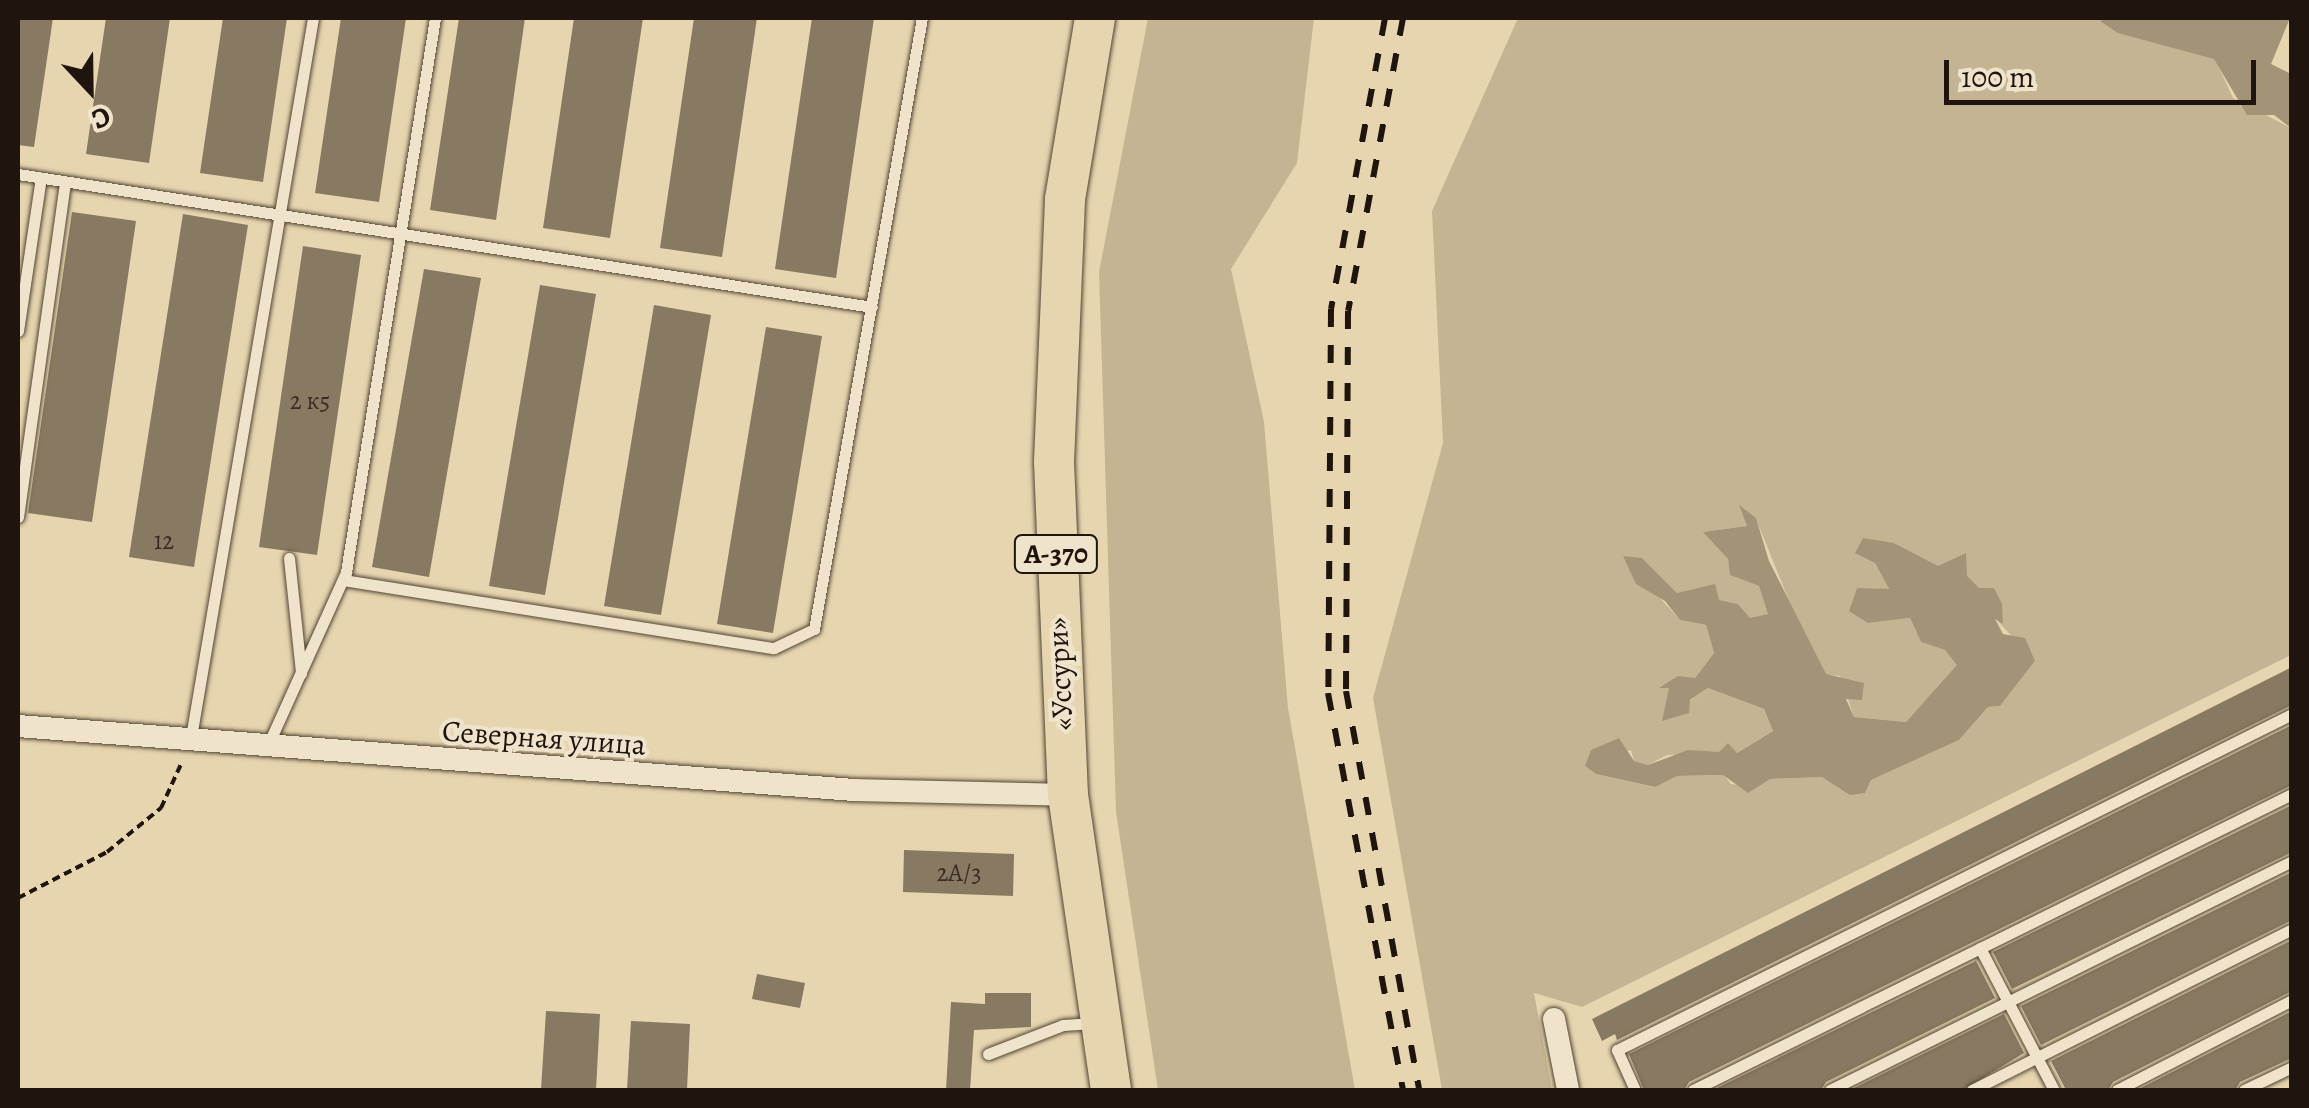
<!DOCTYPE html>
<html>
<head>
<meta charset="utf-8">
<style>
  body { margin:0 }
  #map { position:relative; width:2309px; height:1108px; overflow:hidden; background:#e7d5af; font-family:Alegreya,serif }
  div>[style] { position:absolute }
  .green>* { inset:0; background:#c5b494 }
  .water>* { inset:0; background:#a39478 }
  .building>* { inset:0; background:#877962 }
  .path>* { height:4px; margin-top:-2px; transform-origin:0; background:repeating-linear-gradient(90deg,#1f150e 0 8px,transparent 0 13px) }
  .roads { filter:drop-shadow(0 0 2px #514536) drop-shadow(0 0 2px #514536) }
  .service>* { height:11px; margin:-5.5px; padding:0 5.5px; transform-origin:5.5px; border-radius:5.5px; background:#efe4cb }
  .minor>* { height:22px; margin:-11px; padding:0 11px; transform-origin:11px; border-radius:11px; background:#efe4cb }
  .trunk>* { height:40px; margin:-20px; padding:0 20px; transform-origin:20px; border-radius:20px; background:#e7d5af }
  .rail>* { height:6px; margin-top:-3px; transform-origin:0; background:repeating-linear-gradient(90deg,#1f150e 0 18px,transparent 0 36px) }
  span { translate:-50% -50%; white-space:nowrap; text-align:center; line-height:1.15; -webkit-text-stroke:8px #efe4cb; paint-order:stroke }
  .number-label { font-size:25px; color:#392e23 }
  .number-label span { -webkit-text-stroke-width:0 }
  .shield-label span { padding:2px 8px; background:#efe4cb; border:2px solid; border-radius:8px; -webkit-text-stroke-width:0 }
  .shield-label { font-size:28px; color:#1f150e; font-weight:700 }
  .street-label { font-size:30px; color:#1f150e }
  .frame { position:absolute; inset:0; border:20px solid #1f150e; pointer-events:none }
  .north { position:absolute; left:40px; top:40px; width:100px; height:100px; -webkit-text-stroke:8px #efe4cb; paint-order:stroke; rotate:158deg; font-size:28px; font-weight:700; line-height:40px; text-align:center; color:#1f150e }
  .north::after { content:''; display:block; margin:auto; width:35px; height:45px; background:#1f150e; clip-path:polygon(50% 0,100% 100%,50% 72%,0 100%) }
  .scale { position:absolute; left:1944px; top:60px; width:312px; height:45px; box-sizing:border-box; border:5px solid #1f150e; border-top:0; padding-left:12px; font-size:30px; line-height:35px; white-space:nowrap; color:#1f150e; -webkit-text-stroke:8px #efe4cb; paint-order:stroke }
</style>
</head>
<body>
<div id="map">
  <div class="green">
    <i style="clip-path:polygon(1148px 18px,1314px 18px,1297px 163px,1231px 269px,1264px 422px,1288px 708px,1355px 1090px,1158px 1090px,1116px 812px,1099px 272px)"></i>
    <i style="clip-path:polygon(evenodd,1518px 18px,2108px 18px,2101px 21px,2215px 59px,2233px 98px,2291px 128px,2291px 655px,1582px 1007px,1534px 993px,1552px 1090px,1442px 1090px,1373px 698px,1443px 443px,1432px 211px,1518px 18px,1740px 508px,1756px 519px,1808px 648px,1826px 675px,1840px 676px,1854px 717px,1906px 722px,1958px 665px,1945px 650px,1921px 642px,1910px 618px,1868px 623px,1889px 589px,1875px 563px,1894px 543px,1979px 588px,1994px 588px,2003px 623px,1993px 616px,2035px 661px,2000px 706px,1988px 707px,1959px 740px,1871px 780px,1865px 793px,1822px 777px,1770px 779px,1751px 787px,1731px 784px,1724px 775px,1677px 776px,1654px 787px,1596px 774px,1585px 766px,1631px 750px,1634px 761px,1648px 765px,1667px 755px,1737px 753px,1773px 731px,1764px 709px,1708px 688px,1663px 720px,1670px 700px,1669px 687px,1661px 688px,1695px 678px,1714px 653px,1706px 625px,1680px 620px,1623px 557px,1642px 558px,1677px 593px,1738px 604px,1750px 619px,1769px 614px,1759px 586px,1731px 575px,1728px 559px,1704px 532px,1748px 526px,1740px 508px)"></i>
  </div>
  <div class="water">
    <i style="clip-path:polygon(2108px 18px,2290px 18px,2271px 64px,2291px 74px,2291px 128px,2274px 115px,2247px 115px,2214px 59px,2118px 33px,2100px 21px)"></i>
    <i style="clip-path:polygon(1739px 505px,1756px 518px,1769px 561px,1826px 674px,1864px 683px,1862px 700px,1846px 699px,1854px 717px,1906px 722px,1957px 665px,1945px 650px,1921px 642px,1910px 618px,1868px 623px,1849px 611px,1857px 588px,1889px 589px,1875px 563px,1855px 553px,1863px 538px,1894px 543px,1938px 566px,1966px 553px,1967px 576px,1979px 588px,1994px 588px,2002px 604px,2003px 624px,1995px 619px,2003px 634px,2025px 638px,2035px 661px,2000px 706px,1988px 707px,1959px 740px,1871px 780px,1865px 793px,1850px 795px,1822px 777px,1770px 779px,1748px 793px,1723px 775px,1677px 776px,1655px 787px,1596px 774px,1585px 766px,1591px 750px,1619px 738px,1634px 761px,1648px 765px,1688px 750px,1719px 752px,1728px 743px,1737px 753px,1773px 731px,1764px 709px,1708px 688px,1690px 700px,1689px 713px,1662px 721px,1669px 688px,1659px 688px,1678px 676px,1695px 678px,1714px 653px,1706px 625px,1680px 620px,1665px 601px,1636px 584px,1623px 556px,1642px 558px,1677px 593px,1715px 584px,1719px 600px,1738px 604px,1750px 618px,1768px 614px,1759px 586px,1730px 575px,1728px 559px,1703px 532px,1747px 526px)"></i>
  </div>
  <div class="building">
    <i style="clip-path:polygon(18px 18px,53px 18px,34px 147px,18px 145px)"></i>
    <i style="clip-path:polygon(106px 18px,170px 18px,149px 163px,86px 154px)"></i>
    <i style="clip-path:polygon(223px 18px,287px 18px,263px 182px,200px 173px)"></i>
    <i style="clip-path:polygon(341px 18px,406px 18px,379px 202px,315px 193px)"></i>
    <i style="clip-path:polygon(459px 18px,525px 18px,496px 220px,430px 210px)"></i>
    <i style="clip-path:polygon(574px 18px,643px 18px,610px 238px,543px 228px)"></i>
    <i style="clip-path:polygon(694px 18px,757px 18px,722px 257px,660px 248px)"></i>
    <i style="clip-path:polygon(812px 18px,874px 18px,836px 278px,775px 269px)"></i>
    <i style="clip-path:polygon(72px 212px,136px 221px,92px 522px,28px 513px)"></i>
    <i style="clip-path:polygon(183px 214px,248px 225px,194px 567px,129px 557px)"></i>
    <i style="clip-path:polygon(303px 246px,361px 255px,317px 555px,259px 547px)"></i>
    <i style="clip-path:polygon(424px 269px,481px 278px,429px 577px,372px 567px)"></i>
    <i style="clip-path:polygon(540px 285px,596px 294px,545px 595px,489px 586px)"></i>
    <i style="clip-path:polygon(654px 305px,711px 315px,661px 615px,604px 606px)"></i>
    <i style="clip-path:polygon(766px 327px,822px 336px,773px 633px,717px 624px)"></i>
    <i style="clip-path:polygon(2292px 667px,2292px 705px,1617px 1040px,1615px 1034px,1602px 1041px,1592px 1019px)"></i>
    <i style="clip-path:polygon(2292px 725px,2292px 785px,1689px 1082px,1684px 1090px,1644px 1090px,1629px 1054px)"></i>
    <i style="clip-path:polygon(2292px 805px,2292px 852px,2012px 989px,1993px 952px)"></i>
    <i style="clip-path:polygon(904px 850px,1014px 854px,1013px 896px,903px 892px)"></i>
    <i style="clip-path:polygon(2292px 872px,2292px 920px,2041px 1045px,2021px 1006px)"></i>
    <i style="clip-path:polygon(2292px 940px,2292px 991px,2113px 1082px,2108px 1090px,2066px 1090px,2051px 1061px)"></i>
    <i style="clip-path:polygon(1976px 961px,1995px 998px,1826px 1082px,1821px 1090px,1713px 1090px)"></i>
    <i style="clip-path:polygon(757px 974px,805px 983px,800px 1008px,752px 999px)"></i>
    <i style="clip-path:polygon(985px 993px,1031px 993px,1031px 1027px,974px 1030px,970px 1090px,946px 1090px,951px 1002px,985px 1004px)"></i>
    <i style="clip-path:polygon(546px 1011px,600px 1014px,596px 1090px,541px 1090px)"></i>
    <i style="clip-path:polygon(2292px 1011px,2292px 1058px,2240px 1082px,2235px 1090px,2137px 1090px)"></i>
    <i style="clip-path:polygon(2004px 1014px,2024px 1053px,1963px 1090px,1850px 1090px)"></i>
    <i style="clip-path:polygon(631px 1021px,690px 1024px,687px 1090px,627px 1090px)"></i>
  </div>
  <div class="path">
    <i style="left:18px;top:898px;width:100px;rotate:-27.3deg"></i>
    <i style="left:107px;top:852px;width:70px;rotate:-39.2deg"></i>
    <i style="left:161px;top:808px;width:51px;rotate:-65.5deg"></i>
  </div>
  <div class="roads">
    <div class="service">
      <i style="left:18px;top:174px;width:864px;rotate:8.85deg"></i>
      <i style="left:18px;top:331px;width:155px;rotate:-81.5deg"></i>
      <i style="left:18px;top:517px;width:338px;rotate:-82deg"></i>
      <i style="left:289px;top:558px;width:116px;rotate:84deg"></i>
      <i style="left:343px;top:580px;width:436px;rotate:9deg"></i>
      <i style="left:774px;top:648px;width:44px;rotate:-25.4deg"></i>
      <i style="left:814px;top:629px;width:620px;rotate:-79.98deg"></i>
      <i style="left:190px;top:743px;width:735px;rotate:-80.37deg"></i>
      <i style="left:268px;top:745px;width:190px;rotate:-65.7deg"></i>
      <i style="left:346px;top:572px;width:561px;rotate:-80.87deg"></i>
      <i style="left:1980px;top:948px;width:160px;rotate:62.5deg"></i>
      <i style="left:988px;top:1054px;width:80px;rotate:-21.1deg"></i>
      <i style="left:1063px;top:1025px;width:30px;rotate:-4deg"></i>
      <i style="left:1635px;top:1090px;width:44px;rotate:-114.2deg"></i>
      <i style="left:1617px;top:1050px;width:754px;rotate:-26.46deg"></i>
      <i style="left:1693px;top:1090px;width:668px;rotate:-26.3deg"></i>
      <i style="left:1830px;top:1090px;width:516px;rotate:-26.37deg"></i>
      <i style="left:1972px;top:1090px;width:358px;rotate:-26.7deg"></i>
      <i style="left:2117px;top:1090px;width:197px;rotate:-27.2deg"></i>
      <i style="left:2244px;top:1090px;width:53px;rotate:-25.6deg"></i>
    </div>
    <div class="minor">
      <i style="left:18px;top:726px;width:837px;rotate:4.38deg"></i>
      <i style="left:853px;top:790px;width:215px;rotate:1.3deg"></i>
      <i style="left:1554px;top:1019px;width:72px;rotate:78.8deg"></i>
    </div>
    <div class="trunk">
      <i style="left:1095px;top:18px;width:184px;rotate:99.4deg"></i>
      <i style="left:1065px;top:200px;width:262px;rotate:92.4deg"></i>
      <i style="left:1054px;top:462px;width:333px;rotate:87.6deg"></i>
      <i style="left:1068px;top:795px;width:298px;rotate:81.7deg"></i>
    </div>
  </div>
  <div class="rail">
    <i style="left:1385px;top:18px;width:296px;rotate:100.5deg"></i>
    <i style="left:1331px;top:309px;width:384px;rotate:90.4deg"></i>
    <i style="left:1328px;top:693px;width:404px;rotate:79.3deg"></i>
    <i style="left:1403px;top:18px;width:298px;rotate:100.6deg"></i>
    <i style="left:1348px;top:311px;width:380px;rotate:90.3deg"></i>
    <i style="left:1346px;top:691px;width:406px;rotate:79.6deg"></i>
  </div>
  <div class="number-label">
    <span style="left:310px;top:401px">2 к5</span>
    <span style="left:164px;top:541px">12</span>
    <span style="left:959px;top:873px">2А/3</span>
  </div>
  <div class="shield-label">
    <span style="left:1056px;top:554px">А-370</span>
  </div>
  <div class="street-label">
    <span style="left:1060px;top:674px;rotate:-93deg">«Уссури»</span>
    <span style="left:544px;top:738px;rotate:4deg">Северная улица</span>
  </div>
  <div class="frame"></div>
  <div class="north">С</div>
  <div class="scale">100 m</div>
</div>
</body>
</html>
